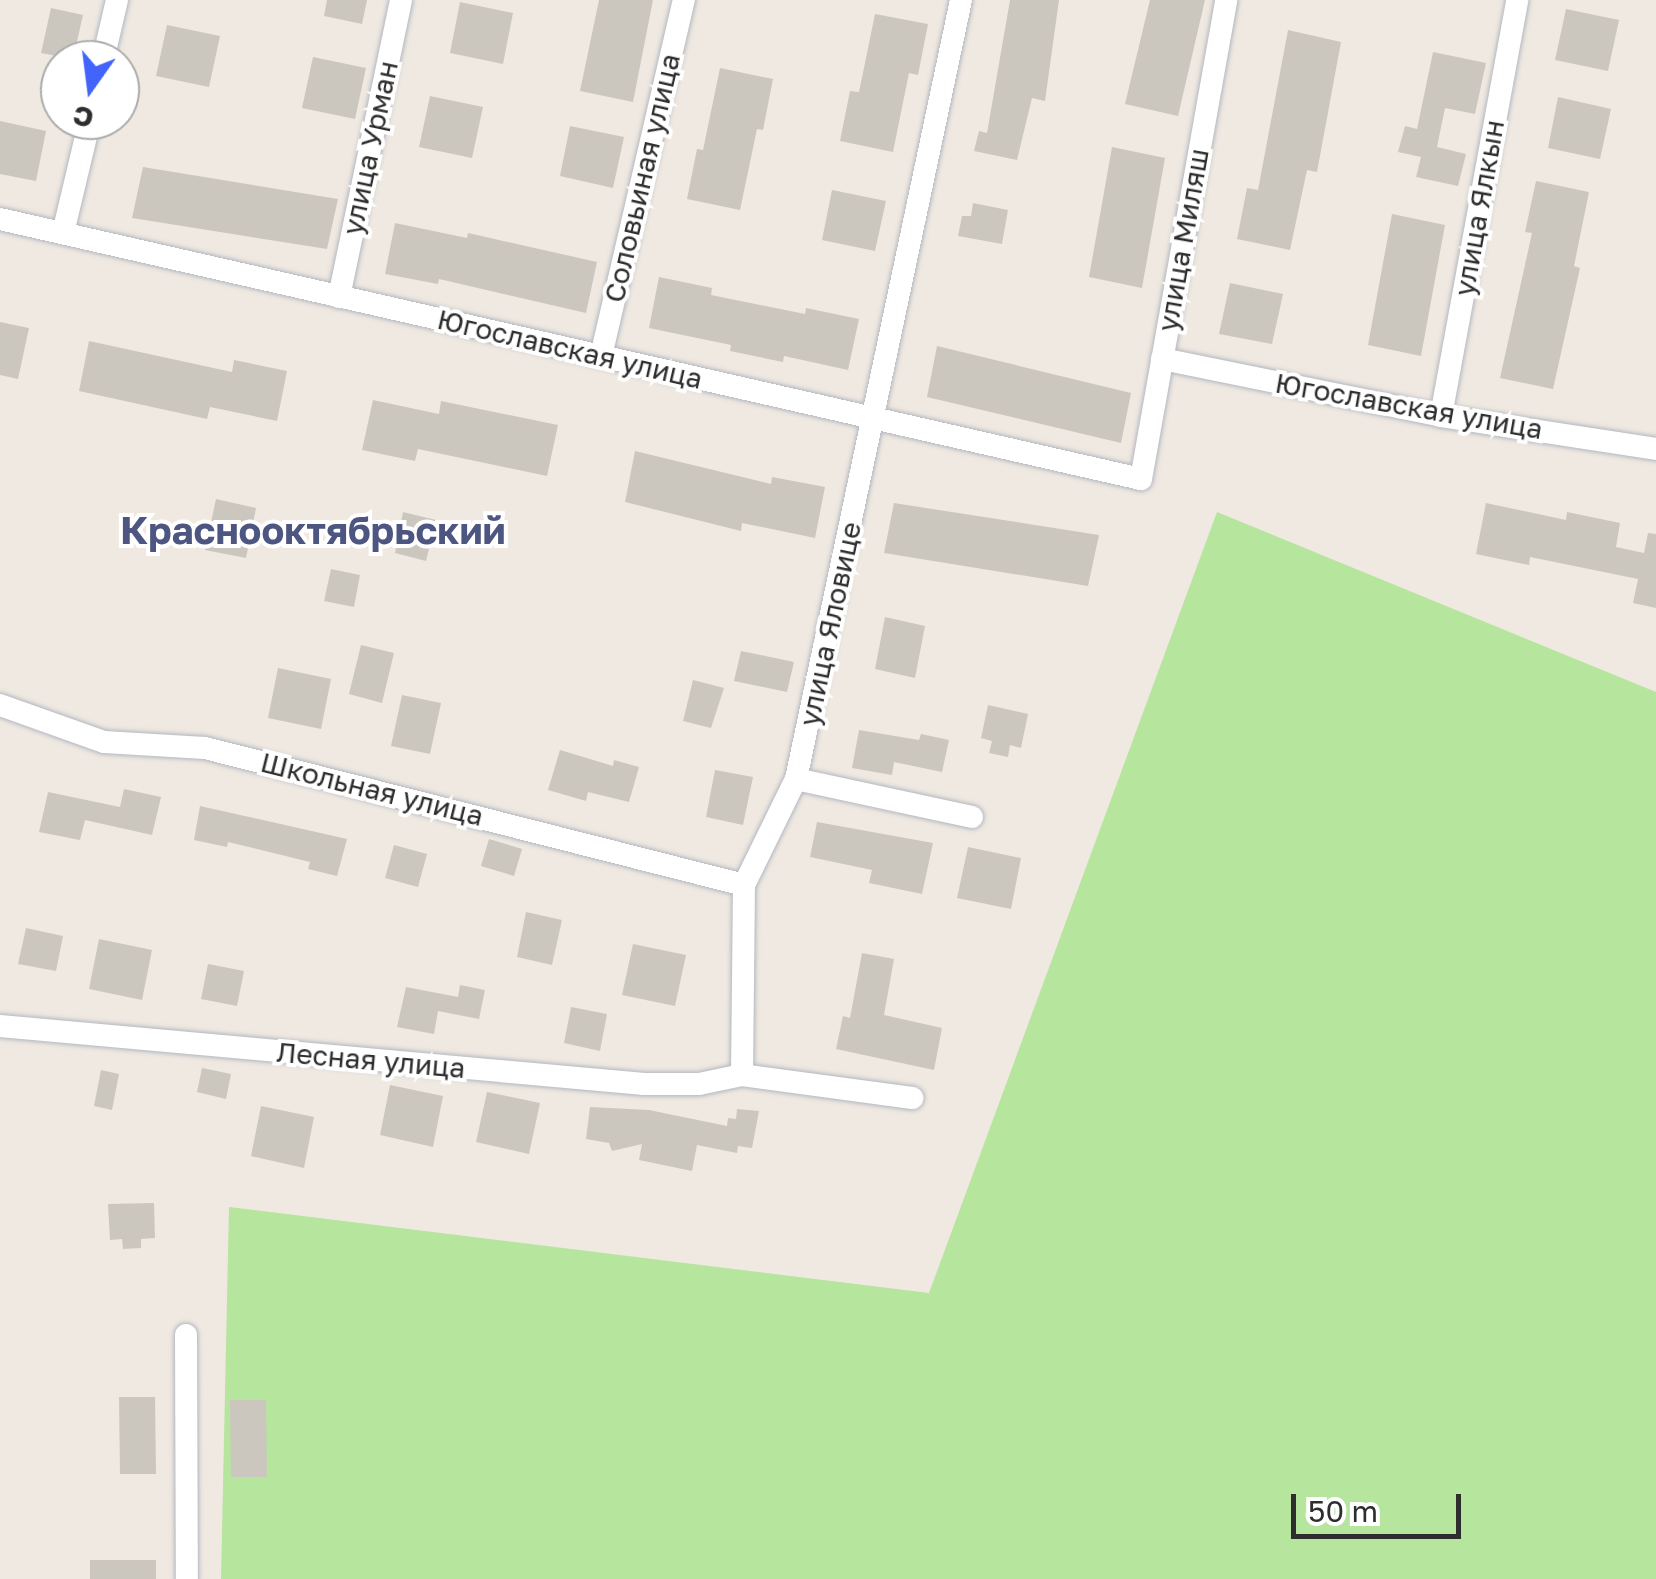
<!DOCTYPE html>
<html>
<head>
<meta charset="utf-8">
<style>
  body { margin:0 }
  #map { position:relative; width:1656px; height:1579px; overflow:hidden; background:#efe9e1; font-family:"Golos Text",sans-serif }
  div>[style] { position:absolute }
  .green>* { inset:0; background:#b6e59e }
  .building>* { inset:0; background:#cbc7bf }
  .roads { filter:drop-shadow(0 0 2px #b4b7c1) drop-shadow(0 0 2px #b4b7c1) }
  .minor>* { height:22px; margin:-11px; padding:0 11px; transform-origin:11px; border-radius:11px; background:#fff }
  span { translate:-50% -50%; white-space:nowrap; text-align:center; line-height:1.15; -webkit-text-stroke:8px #fff; paint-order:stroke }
  .street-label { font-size:28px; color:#2e2e2e }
  .district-label { font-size:38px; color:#4d5680; font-weight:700 }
  .north { position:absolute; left:40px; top:40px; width:100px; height:100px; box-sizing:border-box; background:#fff; border:2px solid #ababab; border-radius:50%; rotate:194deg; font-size:28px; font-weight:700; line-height:40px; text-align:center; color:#2e2e2e }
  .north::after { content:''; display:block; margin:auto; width:35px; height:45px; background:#4264fb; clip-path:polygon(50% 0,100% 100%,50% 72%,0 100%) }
  .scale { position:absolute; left:1291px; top:1494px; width:170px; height:45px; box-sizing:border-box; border:5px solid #2e2e2e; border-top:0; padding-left:12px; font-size:30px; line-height:35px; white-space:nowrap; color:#2e2e2e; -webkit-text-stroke:8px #fff; paint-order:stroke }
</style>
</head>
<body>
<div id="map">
  <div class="green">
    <i style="clip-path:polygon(1217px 512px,1656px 692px,1656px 1579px,221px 1579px,229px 1207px,929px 1293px)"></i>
  </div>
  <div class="building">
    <i style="clip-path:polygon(327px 0,367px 0,362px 24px,324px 16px)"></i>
    <i style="clip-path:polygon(599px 0,653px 0,633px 102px,580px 91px)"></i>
    <i style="clip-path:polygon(1010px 0,1059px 0,1045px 101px,1032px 98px,1017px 160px,974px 151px,979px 131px,987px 133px)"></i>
    <i style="clip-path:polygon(1150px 0,1205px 0,1178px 116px,1125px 104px)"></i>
    <i style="clip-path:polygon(460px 2px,513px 13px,503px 64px,450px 53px)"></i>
    <i style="clip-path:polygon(51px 8px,83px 15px,73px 59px,41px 53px)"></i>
    <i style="clip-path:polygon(1566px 9px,1619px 20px,1608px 71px,1555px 60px)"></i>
    <i style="clip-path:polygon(875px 14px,928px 24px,918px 75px,909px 73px,893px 152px,840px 141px,850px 91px,859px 92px)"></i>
    <i style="clip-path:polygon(167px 25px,220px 36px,209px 87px,156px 76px)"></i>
    <i style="clip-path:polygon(1288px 30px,1341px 42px,1317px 172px,1307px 170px,1290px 250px,1237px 239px,1247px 188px,1258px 190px)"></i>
    <i style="clip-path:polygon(1433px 52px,1486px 63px,1475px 114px,1445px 108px,1437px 147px,1466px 154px,1458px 186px,1416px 177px,1421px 157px,1398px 152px,1405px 126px,1417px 129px)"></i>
    <i style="clip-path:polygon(313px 57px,366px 68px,355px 119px,302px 108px)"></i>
    <i style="clip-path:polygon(720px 68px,773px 79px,763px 130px,757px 129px,740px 210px,687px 199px,697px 149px,703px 150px)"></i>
    <i style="clip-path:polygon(430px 96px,483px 107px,472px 158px,419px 147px)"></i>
    <i style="clip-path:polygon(1558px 97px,1611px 109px,1600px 159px,1548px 148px)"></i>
    <i style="clip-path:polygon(0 121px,46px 131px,36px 181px,0 174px)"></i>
    <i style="clip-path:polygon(570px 126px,624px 137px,613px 188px,560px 176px)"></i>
    <i style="clip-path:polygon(1112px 147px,1165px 158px,1142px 288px,1089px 277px)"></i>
    <i style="clip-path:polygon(143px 167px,338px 199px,327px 249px,132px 218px)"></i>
    <i style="clip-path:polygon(1536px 181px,1589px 192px,1574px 266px,1580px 268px,1553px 389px,1500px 378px,1532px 233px,1525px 232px)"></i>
    <i style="clip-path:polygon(832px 190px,886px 201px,875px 251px,822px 240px)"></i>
    <i style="clip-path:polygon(973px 203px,1008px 210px,1002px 244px,958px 236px,962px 216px,971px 216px)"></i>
    <i style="clip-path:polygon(1392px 214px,1445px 225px,1421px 356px,1368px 345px)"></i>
    <i style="clip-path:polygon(395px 223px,467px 238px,468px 233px,597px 262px,586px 313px,439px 279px,438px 284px,385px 274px)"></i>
    <i style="clip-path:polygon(659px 277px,712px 288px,711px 295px,805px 314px,806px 308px,859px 319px,848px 370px,784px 356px,783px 362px,730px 351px,731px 345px,649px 328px)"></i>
    <i style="clip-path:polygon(1230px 283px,1283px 294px,1272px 344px,1219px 334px)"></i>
    <i style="clip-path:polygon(0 322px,29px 328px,18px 379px,0 375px)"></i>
    <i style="clip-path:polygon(89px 341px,232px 372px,234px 360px,287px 371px,277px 421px,210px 407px,207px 419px,79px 391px)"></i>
    <i style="clip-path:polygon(937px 346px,1131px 393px,1121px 443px,927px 397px)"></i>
    <i style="clip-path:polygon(373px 400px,439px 414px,441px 401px,558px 425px,547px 476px,418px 449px,415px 461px,362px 450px)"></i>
    <i style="clip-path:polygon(635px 451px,771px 484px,772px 477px,825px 487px,815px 538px,742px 523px,741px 531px,625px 502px)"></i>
    <i style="clip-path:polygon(216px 499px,256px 508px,246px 558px,205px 550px)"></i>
    <i style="clip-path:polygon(894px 503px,1099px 535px,1088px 586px,884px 553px)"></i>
    <i style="clip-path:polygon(1486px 503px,1566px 520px,1567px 512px,1620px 523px,1616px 547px,1644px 553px,1648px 533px,1656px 534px,1656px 608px,1633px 603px,1638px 579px,1530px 557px,1529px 565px,1476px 554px)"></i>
    <i style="clip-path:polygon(403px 512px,436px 520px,426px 561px,395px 553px)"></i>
    <i style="clip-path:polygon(331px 569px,360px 575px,354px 607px,324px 601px)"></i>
    <i style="clip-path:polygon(885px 617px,925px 626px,915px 678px,875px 669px)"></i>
    <i style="clip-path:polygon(361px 645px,394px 653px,382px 703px,349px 694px)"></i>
    <i style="clip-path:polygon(741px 651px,794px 662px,787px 692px,734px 681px)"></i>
    <i style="clip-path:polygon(278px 668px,331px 679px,321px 729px,268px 718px)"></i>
    <i style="clip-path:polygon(693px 680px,724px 688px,711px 728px,683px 721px)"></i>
    <i style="clip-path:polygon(402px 695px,441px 703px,430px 754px,391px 746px)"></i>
    <i style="clip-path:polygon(988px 705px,1028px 714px,1021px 748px,1010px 745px,1008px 757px,989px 753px,992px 741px,981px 738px)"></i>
    <i style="clip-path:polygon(859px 730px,919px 740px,921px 734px,949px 740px,942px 772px,894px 762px,892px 775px,852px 768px)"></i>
    <i style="clip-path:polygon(560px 750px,613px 766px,614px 760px,639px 767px,629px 802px,588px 792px,586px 801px,548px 790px)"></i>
    <i style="clip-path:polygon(715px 770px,753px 777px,743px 825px,706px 817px)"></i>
    <i style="clip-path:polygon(124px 789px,161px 797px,152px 835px,85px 820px,80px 840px,39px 832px,48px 792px,120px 807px)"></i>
    <i style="clip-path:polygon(200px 806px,347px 839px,337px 876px,308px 869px,310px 862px,228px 842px,227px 847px,194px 840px)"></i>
    <i style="clip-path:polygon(817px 822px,933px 843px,922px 894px,869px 883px,872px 870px,810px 857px)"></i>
    <i style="clip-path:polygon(489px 839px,522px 849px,514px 876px,481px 866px)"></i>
    <i style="clip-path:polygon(394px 845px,427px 854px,418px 887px,385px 878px)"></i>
    <i style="clip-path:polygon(968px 847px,1021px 858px,1011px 909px,957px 898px)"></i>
    <i style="clip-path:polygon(526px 912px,562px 920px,552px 965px,517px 957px)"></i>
    <i style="clip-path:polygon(26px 928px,63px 936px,56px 971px,18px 964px)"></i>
    <i style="clip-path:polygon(99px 939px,152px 950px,142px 1000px,89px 989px)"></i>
    <i style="clip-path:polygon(633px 944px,686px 955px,675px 1006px,622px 995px)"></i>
    <i style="clip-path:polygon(862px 953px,894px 959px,884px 1015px,942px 1028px,934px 1070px,836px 1049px,843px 1016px,850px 1018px)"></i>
    <i style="clip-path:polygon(208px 964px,244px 971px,237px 1006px,201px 999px)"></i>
    <i style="clip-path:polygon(460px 985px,485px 990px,479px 1019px,438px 1011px,434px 1034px,397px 1027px,406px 987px,458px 997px)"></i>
    <i style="clip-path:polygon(571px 1007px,607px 1014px,600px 1051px,564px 1043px)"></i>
    <i style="clip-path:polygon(202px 1068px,231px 1074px,226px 1099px,197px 1092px)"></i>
    <i style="clip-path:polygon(101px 1070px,119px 1074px,112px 1110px,94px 1106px)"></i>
    <i style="clip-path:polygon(390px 1085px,443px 1096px,433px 1147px,380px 1135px)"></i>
    <i style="clip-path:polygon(487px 1092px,540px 1103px,529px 1154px,476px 1142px)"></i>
    <i style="clip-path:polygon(261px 1106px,314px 1117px,304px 1168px,251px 1156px)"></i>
    <i style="clip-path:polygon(590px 1107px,649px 1110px,727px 1126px,728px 1118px,736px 1119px,737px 1109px,759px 1111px,752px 1148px,738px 1146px,737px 1153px,697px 1145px,692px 1171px,639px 1160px,642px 1144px,612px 1151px,609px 1143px,586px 1139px)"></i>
    <i style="clip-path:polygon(154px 1203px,155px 1238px,141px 1239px,141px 1248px,123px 1249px,122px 1239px,110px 1240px,108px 1204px)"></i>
    <i style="clip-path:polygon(119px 1397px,155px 1397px,156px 1474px,120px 1474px)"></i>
    <i style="clip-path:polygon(230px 1400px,266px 1400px,267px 1477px,231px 1477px)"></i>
    <i style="clip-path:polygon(90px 1560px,156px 1560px,156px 1579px,90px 1579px)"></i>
  </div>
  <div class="roads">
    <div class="minor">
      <i style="left:103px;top:60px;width:62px;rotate:-76.9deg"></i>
      <i style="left:0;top:219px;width:1170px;rotate:12.84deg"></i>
      <i style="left:1141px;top:479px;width:486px;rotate:-79.9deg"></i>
      <i style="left:63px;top:233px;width:116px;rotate:-76.6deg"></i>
      <i style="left:339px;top:297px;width:303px;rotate:-78.2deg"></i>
      <i style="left:601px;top:356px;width:366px;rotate:-76.9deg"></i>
      <i style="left:1162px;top:359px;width:285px;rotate:11.5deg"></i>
      <i style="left:1441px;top:416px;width:218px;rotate:8.7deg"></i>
      <i style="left:1441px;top:416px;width:423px;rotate:-79.6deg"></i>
      <i style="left:0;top:705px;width:110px;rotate:19.6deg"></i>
      <i style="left:104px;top:742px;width:101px;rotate:3.4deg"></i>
      <i style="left:205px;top:748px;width:556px;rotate:14.26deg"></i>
      <i style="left:796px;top:779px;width:180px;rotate:12.2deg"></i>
      <i style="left:0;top:1026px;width:647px;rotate:5.15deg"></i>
      <i style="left:644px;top:1084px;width:55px"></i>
      <i style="left:699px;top:1084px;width:44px;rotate:-11.8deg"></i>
      <i style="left:742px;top:1075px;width:172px;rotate:7.7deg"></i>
      <i style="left:742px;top:1075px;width:190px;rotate:-89.4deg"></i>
      <i style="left:744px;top:885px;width:118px;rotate:-63.9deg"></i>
      <i style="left:796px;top:779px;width:796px;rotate:-78.04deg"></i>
      <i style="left:186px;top:1335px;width:244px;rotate:89.8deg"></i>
    </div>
  </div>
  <div class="street-label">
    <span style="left:370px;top:148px;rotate:-78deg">улица Урман</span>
    <span style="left:642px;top:178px;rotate:-77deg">Соловьиная улица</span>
    <span style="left:1479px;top:208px;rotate:-80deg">улица Ялкын</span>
    <span style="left:1183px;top:240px;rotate:-80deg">улица Миляш</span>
    <span style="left:570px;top:349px;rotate:13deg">Югославская улица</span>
    <span style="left:1409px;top:406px;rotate:10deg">Югославская улица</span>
    <span style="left:830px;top:624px;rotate:-78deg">улица Яловице</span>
    <span style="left:372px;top:789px;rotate:14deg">Школьная улица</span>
    <span style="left:371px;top:1060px;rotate:5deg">Лесная улица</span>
  </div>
  <div class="district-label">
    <span style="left:313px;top:530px">Краснооктябрьский</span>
  </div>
  <div class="north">С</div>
  <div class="scale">50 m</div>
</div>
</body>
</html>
